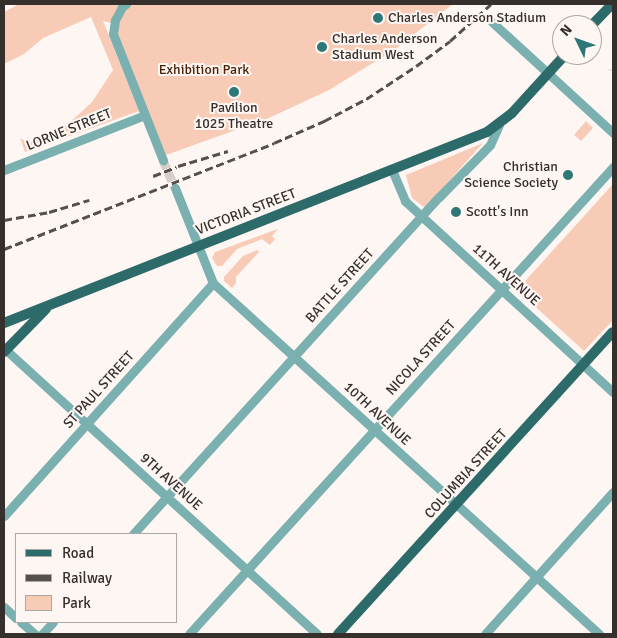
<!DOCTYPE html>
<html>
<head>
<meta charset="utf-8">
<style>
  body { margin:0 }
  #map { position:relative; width:617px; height:638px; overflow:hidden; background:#fdf6f3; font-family:Signika,sans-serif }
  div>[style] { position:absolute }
  .green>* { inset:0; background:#f8cbb6 }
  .minor-tunnel>* { height:9px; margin-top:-4.5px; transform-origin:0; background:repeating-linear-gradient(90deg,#d5cecb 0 9px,transparent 0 13.5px) }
  .minor>* { height:9px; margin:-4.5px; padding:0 4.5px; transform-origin:4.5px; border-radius:4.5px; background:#7ab0af }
  .major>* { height:10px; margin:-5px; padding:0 5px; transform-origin:5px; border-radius:5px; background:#2d6b6b }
  .rail>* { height:2.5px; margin-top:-1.25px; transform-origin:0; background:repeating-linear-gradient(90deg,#56504d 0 8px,transparent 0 12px) }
  .dots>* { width:14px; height:14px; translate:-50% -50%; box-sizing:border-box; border:2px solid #fdf6f3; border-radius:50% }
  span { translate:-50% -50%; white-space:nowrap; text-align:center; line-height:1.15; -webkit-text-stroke:4px #fdf6f3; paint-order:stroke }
  .poi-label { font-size:14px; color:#36302d }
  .left { translate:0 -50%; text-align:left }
  .right { translate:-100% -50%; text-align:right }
  .park-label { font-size:14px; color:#4c2107 }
  .street-label { font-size:14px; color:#36302d }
  .frame { position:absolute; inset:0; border:5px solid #36302d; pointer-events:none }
  .legend { position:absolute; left:15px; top:533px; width:162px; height:90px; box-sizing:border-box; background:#fdf6f3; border:1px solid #ada7a4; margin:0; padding:6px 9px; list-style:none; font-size:15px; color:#36302d }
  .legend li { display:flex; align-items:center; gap:10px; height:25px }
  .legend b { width:25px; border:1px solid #ada7a4 }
  .north { position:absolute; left:552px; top:15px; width:50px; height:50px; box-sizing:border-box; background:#fdf6f3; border:1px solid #ada7a4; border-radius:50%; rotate:312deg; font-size:14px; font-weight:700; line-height:20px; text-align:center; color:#36302d }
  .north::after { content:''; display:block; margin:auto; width:18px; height:22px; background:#2d7776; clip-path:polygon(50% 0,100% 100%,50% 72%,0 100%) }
</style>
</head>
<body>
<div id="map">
  <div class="green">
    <i style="clip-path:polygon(19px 4px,122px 4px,112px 23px,103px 21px,139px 111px,25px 152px,20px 138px,29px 143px,67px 125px,92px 102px,113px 70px,91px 17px,43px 38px,24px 54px,4px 64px,4px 12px)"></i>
    <i style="clip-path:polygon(131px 4px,453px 4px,394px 50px,329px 90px,269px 118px,166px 155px,115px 34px,125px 8px)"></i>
    <i style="clip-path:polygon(586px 121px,593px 128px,581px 141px,574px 135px)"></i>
    <i style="clip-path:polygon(483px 143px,425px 208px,412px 198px,406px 175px)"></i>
    <i style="clip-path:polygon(613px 184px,613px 320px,584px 351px,517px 290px)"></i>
    <i style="clip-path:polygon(278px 229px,272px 236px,275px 239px,270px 245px,262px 239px,237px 249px,222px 266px,217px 266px,212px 258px,215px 252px)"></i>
    <i style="clip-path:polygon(257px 250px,259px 252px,236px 277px,236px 283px,232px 288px,224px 281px,224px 277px,243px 256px)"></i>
  </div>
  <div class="minor-tunnel">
    <i style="left:613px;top:70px;width:1px;rotate:-90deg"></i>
    <i style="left:163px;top:160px;width:30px;rotate:67deg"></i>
  </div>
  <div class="minor">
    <i style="left:126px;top:4px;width:5px;rotate:143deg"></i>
    <i style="left:122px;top:7px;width:15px;rotate:118deg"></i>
    <i style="left:115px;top:20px;width:14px;rotate:98deg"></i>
    <i style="left:113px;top:34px;width:136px;rotate:68.4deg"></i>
    <i style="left:492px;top:22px;width:164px;rotate:42.5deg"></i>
    <i style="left:4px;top:170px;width:151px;rotate:-21.3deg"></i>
    <i style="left:392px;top:170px;width:34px;rotate:67deg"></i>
    <i style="left:405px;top:201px;width:282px;rotate:42.6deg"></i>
    <i style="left:175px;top:188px;width:102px;rotate:68.2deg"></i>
    <i style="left:213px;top:283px;width:522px;rotate:42.28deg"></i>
    <i style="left:6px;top:350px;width:421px;rotate:42.4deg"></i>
    <i style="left:4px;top:516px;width:313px;rotate:-48.1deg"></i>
    <i style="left:133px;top:534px;width:455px;rotate:-47.8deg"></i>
    <i style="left:439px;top:197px;width:73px;rotate:-45.6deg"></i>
    <i style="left:490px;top:145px;width:22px;rotate:-66deg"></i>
    <i style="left:4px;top:607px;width:16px;rotate:43deg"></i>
    <i style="left:21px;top:622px;width:18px;rotate:41deg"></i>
    <i style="left:42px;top:634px;width:16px;rotate:-47deg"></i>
    <i style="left:189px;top:634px;width:631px;rotate:-47.76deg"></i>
    <i style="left:485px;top:634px;width:191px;rotate:-48deg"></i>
  </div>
  <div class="major">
    <i style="left:592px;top:25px;width:29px;rotate:-46deg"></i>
    <i style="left:4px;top:323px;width:519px;rotate:-21.58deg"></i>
    <i style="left:487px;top:132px;width:31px;rotate:-37deg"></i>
    <i style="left:512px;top:113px;width:79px;rotate:-47.6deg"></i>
    <i style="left:4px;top:352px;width:60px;rotate:-45.7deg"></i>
    <i style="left:338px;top:634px;width:408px;rotate:-47.7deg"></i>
  </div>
  <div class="rail">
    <i style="left:178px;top:166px;width:52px;rotate:-16.7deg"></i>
    <i style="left:153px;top:176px;width:25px;rotate:-21deg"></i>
    <i style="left:4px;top:220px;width:46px;rotate:-10.1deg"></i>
    <i style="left:49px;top:212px;width:42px;rotate:-16.7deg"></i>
    <i style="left:4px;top:249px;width:290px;rotate:-21.4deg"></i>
    <i style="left:274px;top:143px;width:55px;rotate:-23.7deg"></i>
    <i style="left:324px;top:121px;width:47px;rotate:-27.6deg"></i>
    <i style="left:366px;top:99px;width:60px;rotate:-33.4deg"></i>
    <i style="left:416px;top:66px;width:42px;rotate:-36.3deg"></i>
    <i style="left:450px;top:41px;width:55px;rotate:-42.1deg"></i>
  </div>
  <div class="dots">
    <i style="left:378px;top:18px;background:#2d7776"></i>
    <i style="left:322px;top:47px;background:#2d7776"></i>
    <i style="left:234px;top:92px;background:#2d7776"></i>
    <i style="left:568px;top:175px;background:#2d7776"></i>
    <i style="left:456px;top:212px;background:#2d7776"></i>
  </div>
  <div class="poi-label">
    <span class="left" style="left:388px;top:18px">Charles Anderson Stadium</span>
    <span class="left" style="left:332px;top:47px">Charles Anderson<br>Stadium West</span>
    <span style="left:234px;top:116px">Pavilion<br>1025 Theatre</span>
    <span class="right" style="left:558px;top:175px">Christian<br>Science Society</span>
    <span class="left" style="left:466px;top:212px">Scott's Inn</span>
  </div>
  <div class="park-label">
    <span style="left:204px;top:70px">Exhibition Park</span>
  </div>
  <div class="street-label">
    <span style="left:69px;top:130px;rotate:-22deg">LORNE STREET</span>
    <span style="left:246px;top:212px;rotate:-21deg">VICTORIA STREET</span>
    <span style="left:506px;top:275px;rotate:42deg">11TH AVENUE</span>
    <span style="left:340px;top:286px;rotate:-48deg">BATTLE STREET</span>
    <span style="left:421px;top:358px;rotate:-48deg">NICOLA STREET</span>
    <span style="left:99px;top:390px;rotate:-48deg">ST PAUL STREET</span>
    <span style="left:377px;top:414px;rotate:43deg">10TH AVENUE</span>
    <span style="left:466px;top:474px;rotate:-48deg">COLUMBIA STREET</span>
    <span style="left:171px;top:482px;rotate:42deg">9TH AVENUE</span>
  </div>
  <div class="frame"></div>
  <ul class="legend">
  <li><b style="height:6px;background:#2d6b6b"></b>Road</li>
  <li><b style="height:6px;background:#56504d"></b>Railway</li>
  <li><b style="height:14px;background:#f8cbb6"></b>Park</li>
  </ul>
  <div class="north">N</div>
</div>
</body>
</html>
